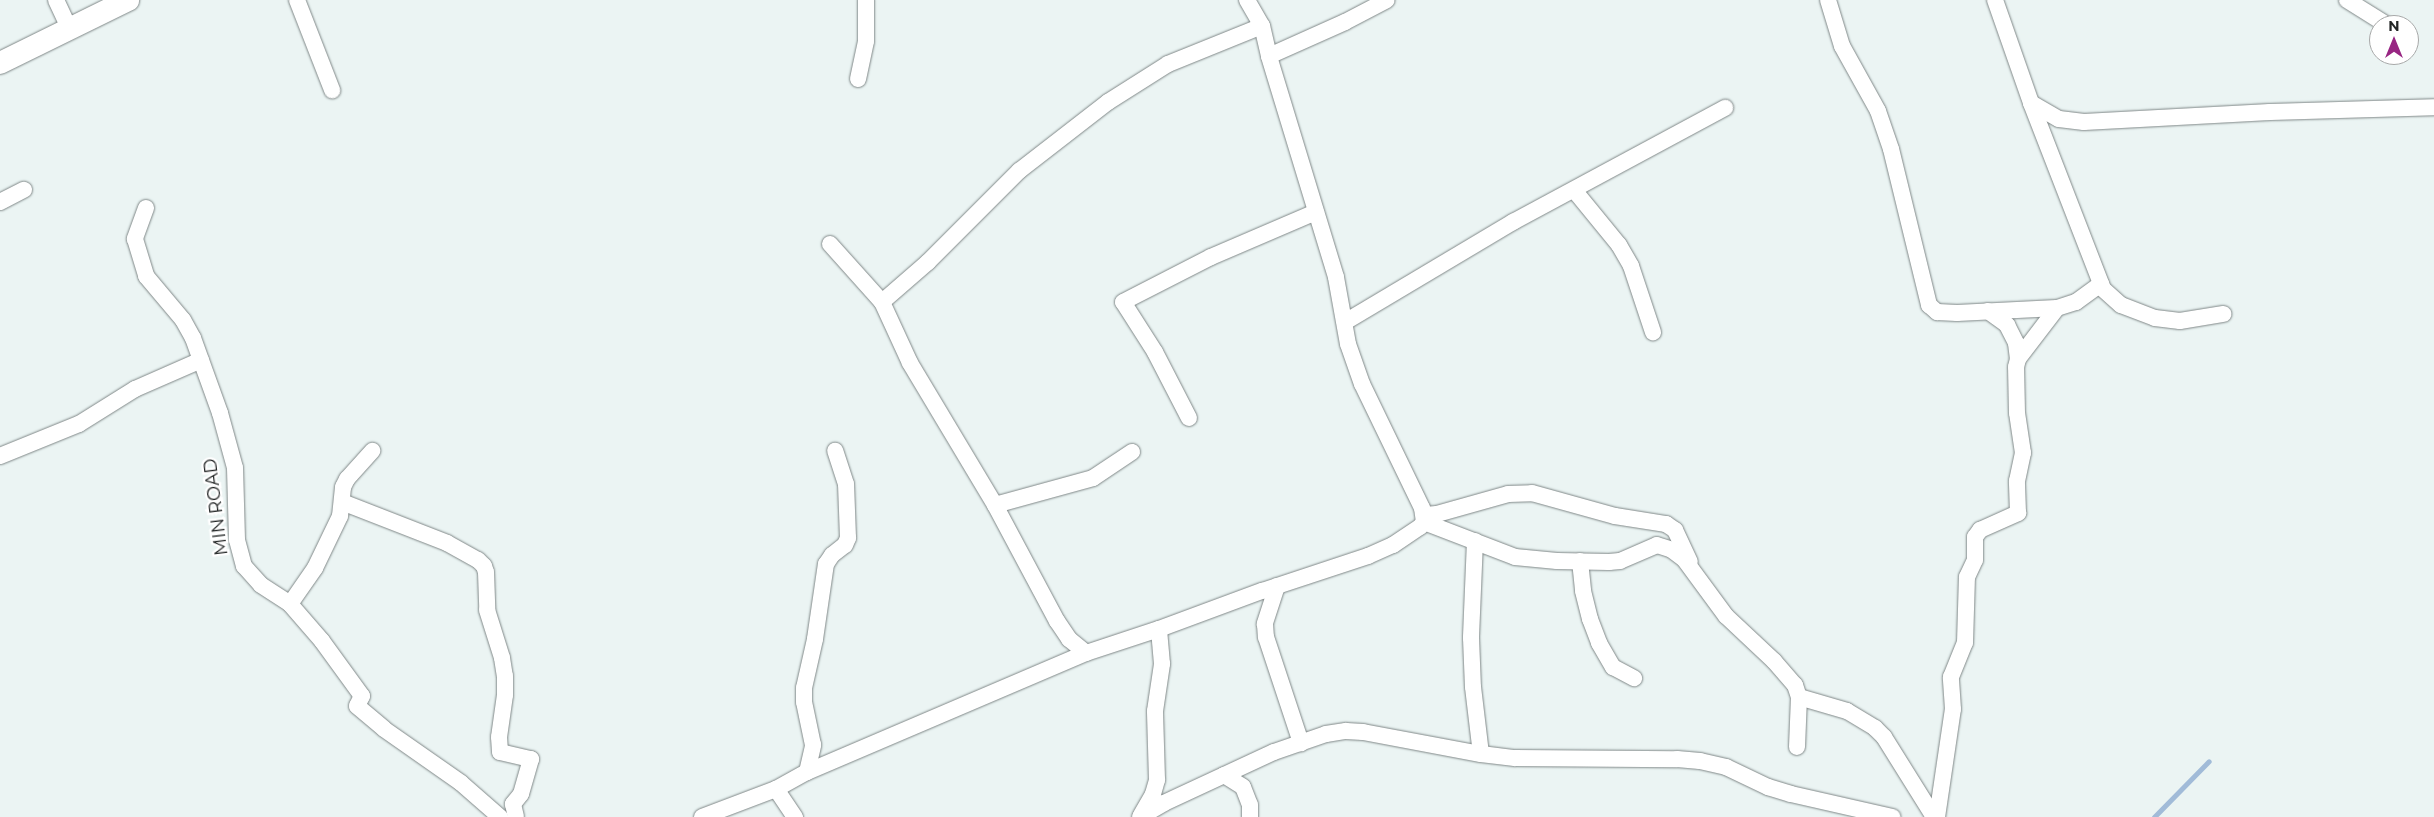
<!DOCTYPE html>
<html>
<head>
<meta charset="utf-8">
<style>
  body { margin:0 }
  #map { position:relative; width:2434px; height:817px; overflow:hidden; background:#ebf4f3; font-family:Montserrat,sans-serif }
  div>[style] { position:absolute }
  .stream>* { height:5px; margin:-2.5px; padding:0 2.5px; transform-origin:2.5px; border-radius:2.5px; background:#a1bbd8 }
  .roads { filter:drop-shadow(0 0 1px #7f8787) drop-shadow(0 0 1px #7f8787) }
  .street>* { height:16px; margin:-8px; padding:0 8px; transform-origin:8px; border-radius:8px; background:#fff }
  .secondary>* { height:22px; margin:-11px; padding:0 11px; transform-origin:11px; border-radius:11px; background:#fff }
  span { translate:-50% -50%; white-space:nowrap; text-align:center; line-height:1.15; -webkit-text-stroke:4.5px #fff; paint-order:stroke }
  .street-label { font-size:18px; color:#222525 }
  .north { position:absolute; left:2369px; top:15px; width:50px; height:50px; box-sizing:border-box; background:#fff; border:1px solid #a7a8a8; border-radius:50%; rotate:0deg; font-size:14px; font-weight:700; line-height:20px; text-align:center; color:#222525 }
  .north::after { content:''; display:block; margin:auto; width:18px; height:22px; background:#982683; clip-path:polygon(50% 0,100% 100%,50% 72%,0 100%) }
</style>
</head>
<body>
<div id="map">
  <div class="stream">
    <i style="left:2154px;top:817px;width:78px;rotate:-45.5deg"></i>
  </div>
  <div class="roads">
    <div class="street">
      <i style="left:56px;top:0;width:33px;rotate:65deg"></i>
      <i style="left:297px;top:0;width:97px;rotate:68.7deg"></i>
      <i style="left:1828px;top:0;width:48px;rotate:73.1deg"></i>
      <i style="left:1842px;top:46px;width:74px;rotate:61deg"></i>
      <i style="left:1878px;top:111px;width:40px;rotate:71.1deg"></i>
      <i style="left:1891px;top:149px;width:161px;rotate:76.3deg"></i>
      <i style="left:1929px;top:305px;width:11px;rotate:41deg"></i>
      <i style="left:1937px;top:312px;width:20px;rotate:3deg"></i>
      <i style="left:1957px;top:313px;width:100px;rotate:-2.9deg"></i>
      <i style="left:2057px;top:308px;width:20px;rotate:-18deg"></i>
      <i style="left:2076px;top:302px;width:31px;rotate:-36deg"></i>
      <i style="left:1995px;top:0;width:109px;rotate:70.7deg"></i>
      <i style="left:2031px;top:103px;width:199px;rotate:68.8deg"></i>
      <i style="left:2103px;top:289px;width:24px;rotate:42deg"></i>
      <i style="left:2121px;top:305px;width:36px;rotate:21deg"></i>
      <i style="left:2155px;top:318px;width:25px;rotate:7deg"></i>
      <i style="left:2180px;top:321px;width:44px;rotate:-9.2deg"></i>
      <i style="left:2347px;top:0;width:47px;rotate:32deg"></i>
      <i style="left:1269px;top:56px;width:83px;rotate:-24.1deg"></i>
      <i style="left:1345px;top:22px;width:47px;rotate:-27.6deg"></i>
      <i style="left:858px;top:79px;width:39px;rotate:-78deg"></i>
      <i style="left:866px;top:41px;width:41px;rotate:-90deg"></i>
      <i style="left:2031px;top:103px;width:32px;rotate:30deg"></i>
      <i style="left:2059px;top:119px;width:25px;rotate:7deg"></i>
      <i style="left:2084px;top:122px;width:186px;rotate:-3.1deg"></i>
      <i style="left:2270px;top:112px;width:164px;rotate:-1.7deg"></i>
      <i style="left:1574px;top:190px;width:71px;rotate:50.7deg"></i>
      <i style="left:1619px;top:245px;width:24px;rotate:60deg"></i>
      <i style="left:1631px;top:266px;width:70px;rotate:71.6deg"></i>
      <i style="left:0;top:202px;width:27px;rotate:-27deg"></i>
      <i style="left:146px;top:208px;width:33px;rotate:110deg"></i>
      <i style="left:135px;top:239px;width:39px;rotate:73deg"></i>
      <i style="left:146px;top:276px;width:57px;rotate:49.9deg"></i>
      <i style="left:183px;top:320px;width:21px;rotate:61deg"></i>
      <i style="left:193px;top:338px;width:80px;rotate:70.2deg"></i>
      <i style="left:220px;top:413px;width:57px;rotate:74.7deg"></i>
      <i style="left:235px;top:468px;width:72px;rotate:88.4deg"></i>
      <i style="left:237px;top:540px;width:27px;rotate:75deg"></i>
      <i style="left:244px;top:566px;width:25px;rotate:48deg"></i>
      <i style="left:261px;top:585px;width:35px;rotate:33deg"></i>
      <i style="left:290px;top:604px;width:49px;rotate:49.1deg"></i>
      <i style="left:322px;top:641px;width:68px;rotate:54deg"></i>
      <i style="left:362px;top:696px;width:11px;rotate:117deg"></i>
      <i style="left:357px;top:706px;width:35px;rotate:40deg"></i>
      <i style="left:384px;top:729px;width:94px;rotate:35deg"></i>
      <i style="left:461px;top:783px;width:52px;rotate:41.1deg"></i>
      <i style="left:830px;top:244px;width:78px;rotate:48.1deg"></i>
      <i style="left:882px;top:302px;width:67px;rotate:65.3deg"></i>
      <i style="left:910px;top:363px;width:165px;rotate:59.1deg"></i>
      <i style="left:995px;top:505px;width:132px;rotate:61.9deg"></i>
      <i style="left:1057px;top:621px;width:22px;rotate:56deg"></i>
      <i style="left:1069px;top:639px;width:22px;rotate:39deg"></i>
      <i style="left:882px;top:302px;width:61px;rotate:-41deg"></i>
      <i style="left:928px;top:262px;width:129px;rotate:-45deg"></i>
      <i style="left:1019px;top:171px;width:113px;rotate:-37.8deg"></i>
      <i style="left:1108px;top:102px;width:71px;rotate:-32.3deg"></i>
      <i style="left:1168px;top:64px;width:101px;rotate:-22deg"></i>
      <i style="left:1988px;top:311px;width:24px;rotate:36deg"></i>
      <i style="left:2007px;top:325px;width:20px;rotate:63deg"></i>
      <i style="left:2016px;top:343px;width:16px;rotate:83deg"></i>
      <i style="left:1345px;top:322px;width:196px;rotate:-30.8deg"></i>
      <i style="left:1513px;top:222px;width:241px;rotate:-28.3deg"></i>
      <i style="left:1189px;top:418px;width:74px;rotate:-117.3deg"></i>
      <i style="left:1155px;top:352px;width:59px;rotate:-122.6deg"></i>
      <i style="left:1123px;top:302px;width:99px;rotate:-27.1deg"></i>
      <i style="left:1211px;top:257px;width:114px;rotate:-23.2deg"></i>
      <i style="left:0;top:456px;width:85px;rotate:-22.1deg"></i>
      <i style="left:79px;top:424px;width:66px;rotate:-32deg"></i>
      <i style="left:135px;top:389px;width:72px;rotate:-23.7deg"></i>
      <i style="left:342px;top:502px;width:113px;rotate:21.3deg"></i>
      <i style="left:447px;top:543px;width:35px;rotate:29deg"></i>
      <i style="left:478px;top:560px;width:8px;rotate:45deg"></i>
      <i style="left:484px;top:566px;width:6px;rotate:72deg"></i>
      <i style="left:486px;top:572px;width:38px;rotate:88deg"></i>
      <i style="left:487px;top:610px;width:50px;rotate:72.6deg"></i>
      <i style="left:502px;top:658px;width:18px;rotate:81deg"></i>
      <i style="left:505px;top:676px;width:19px;rotate:90deg"></i>
      <i style="left:505px;top:695px;width:42px;rotate:98.1deg"></i>
      <i style="left:499px;top:737px;width:15px;rotate:86deg"></i>
      <i style="left:500px;top:752px;width:32px;rotate:13deg"></i>
      <i style="left:531px;top:759px;width:36px;rotate:106deg"></i>
      <i style="left:521px;top:794px;width:13px;rotate:129deg"></i>
      <i style="left:513px;top:804px;width:13px;rotate:77deg"></i>
      <i style="left:995px;top:505px;width:102px;rotate:-15.4deg"></i>
      <i style="left:1093px;top:478px;width:47px;rotate:-33.7deg"></i>
      <i style="left:1424px;top:515px;width:13px;rotate:-4deg"></i>
      <i style="left:1437px;top:514px;width:74px;rotate:-15.7deg"></i>
      <i style="left:1508px;top:494px;width:24px;rotate:-2deg"></i>
      <i style="left:1532px;top:493px;width:86px;rotate:15.5deg"></i>
      <i style="left:1615px;top:516px;width:52px;rotate:8.9deg"></i>
      <i style="left:1666px;top:524px;width:11px;rotate:34deg"></i>
      <i style="left:1675px;top:530px;width:35px;rotate:65deg"></i>
      <i style="left:1424px;top:522px;width:97px;rotate:21deg"></i>
      <i style="left:1515px;top:557px;width:42px;rotate:5.4deg"></i>
      <i style="left:1557px;top:561px;width:52px;rotate:1.1deg"></i>
      <i style="left:1609px;top:562px;width:11px;rotate:-5deg"></i>
      <i style="left:1620px;top:561px;width:40px;rotate:-23.4deg"></i>
      <i style="left:1657px;top:545px;width:16px;rotate:18deg"></i>
      <i style="left:1672px;top:550px;width:15px;rotate:37deg"></i>
      <i style="left:1684px;top:559px;width:71px;rotate:53.6deg"></i>
      <i style="left:1726px;top:616px;width:66px;rotate:43.2deg"></i>
      <i style="left:1774px;top:661px;width:32px;rotate:49deg"></i>
      <i style="left:1795px;top:685px;width:13px;rotate:72deg"></i>
      <i style="left:1799px;top:697px;width:50px;rotate:92.3deg"></i>
      <i style="left:1475px;top:541px;width:97px;rotate:92.4deg"></i>
      <i style="left:1471px;top:638px;width:49px;rotate:87.7deg"></i>
      <i style="left:1473px;top:687px;width:67px;rotate:83.2deg"></i>
      <i style="left:1580px;top:561px;width:30px;rotate:84deg"></i>
      <i style="left:1583px;top:591px;width:29px;rotate:76deg"></i>
      <i style="left:1590px;top:619px;width:26px;rotate:69deg"></i>
      <i style="left:1599px;top:643px;width:28px;rotate:60deg"></i>
      <i style="left:1613px;top:667px;width:24px;rotate:28deg"></i>
      <i style="left:1277px;top:586px;width:40px;rotate:108deg"></i>
      <i style="left:1265px;top:624px;width:13px;rotate:86deg"></i>
      <i style="left:1266px;top:637px;width:112px;rotate:71.7deg"></i>
      <i style="left:290px;top:604px;width:44px;rotate:-55.2deg"></i>
      <i style="left:315px;top:568px;width:58px;rotate:-64.3deg"></i>
      <i style="left:340px;top:516px;width:29px;rotate:-84deg"></i>
      <i style="left:343px;top:487px;width:9px;rotate:-63deg"></i>
      <i style="left:347px;top:479px;width:38px;rotate:-48deg"></i>
      <i style="left:1799px;top:697px;width:50px;rotate:16.3deg"></i>
      <i style="left:1847px;top:711px;width:33px;rotate:31deg"></i>
      <i style="left:1875px;top:728px;width:13px;rotate:45deg"></i>
      <i style="left:1884px;top:737px;width:94px;rotate:58deg"></i>
      <i style="left:807px;top:772px;width:28px;rotate:-77deg"></i>
      <i style="left:813px;top:745px;width:44px;rotate:-101.8deg"></i>
      <i style="left:804px;top:702px;width:14px;rotate:-90deg"></i>
      <i style="left:804px;top:688px;width:50px;rotate:-77.3deg"></i>
      <i style="left:815px;top:639px;width:76px;rotate:-81.7deg"></i>
      <i style="left:826px;top:564px;width:11px;rotate:-56deg"></i>
      <i style="left:832px;top:555px;width:16px;rotate:-38deg"></i>
      <i style="left:845px;top:545px;width:8px;rotate:-67deg"></i>
      <i style="left:848px;top:538px;width:54px;rotate:-92.1deg"></i>
      <i style="left:846px;top:484px;width:35px;rotate:-108deg"></i>
      <i style="left:1224px;top:775px;width:22px;rotate:32deg"></i>
      <i style="left:1243px;top:787px;width:19px;rotate:69deg"></i>
      <i style="left:1250px;top:805px;width:12px;rotate:90deg"></i>
      <i style="left:776px;top:789px;width:34px;rotate:56deg"></i>
      <i style="left:1141px;top:815px;width:24px;rotate:-60deg"></i>
      <i style="left:1153px;top:794px;width:15px;rotate:-74deg"></i>
      <i style="left:1157px;top:780px;width:69px;rotate:-91.7deg"></i>
      <i style="left:1155px;top:711px;width:48px;rotate:-81.5deg"></i>
      <i style="left:1162px;top:664px;width:35px;rotate:-95deg"></i>
      <i style="left:702px;top:817px;width:79px;rotate:-20.7deg"></i>
      <i style="left:776px;top:789px;width:35px;rotate:-29deg"></i>
      <i style="left:807px;top:772px;width:303px;rotate:-23.1deg"></i>
      <i style="left:1086px;top:653px;width:77px;rotate:-18.2deg"></i>
      <i style="left:1159px;top:629px;width:110px;rotate:-20.3deg"></i>
      <i style="left:1262px;top:591px;width:112px;rotate:-18.3deg"></i>
      <i style="left:1368px;top:556px;width:27px;rotate:-24deg"></i>
      <i style="left:1393px;top:545px;width:32px;rotate:-34deg"></i>
      <i style="left:1420px;top:527px;width:6px;rotate:-51deg"></i>
      <i style="left:1424px;top:522px;width:14px;rotate:-98deg"></i>
      <i style="left:1422px;top:508px;width:138px;rotate:-115.8deg"></i>
      <i style="left:1362px;top:384px;width:42px;rotate:-109.3deg"></i>
      <i style="left:1348px;top:344px;width:68px;rotate:-100.2deg"></i>
      <i style="left:1336px;top:277px;width:231px;rotate:-106.9deg"></i>
      <i style="left:1269px;top:56px;width:31px;rotate:-103deg"></i>
      <i style="left:1262px;top:26px;width:30px;rotate:-120deg"></i>
      <i style="left:1140px;top:817px;width:28px;rotate:-30deg"></i>
      <i style="left:1164px;top:803px;width:121px;rotate:-24.9deg"></i>
      <i style="left:1274px;top:752px;width:55px;rotate:-19.1deg"></i>
      <i style="left:1326px;top:734px;width:20px;rotate:-9deg"></i>
      <i style="left:1346px;top:731px;width:17px;rotate:3deg"></i>
      <i style="left:1363px;top:732px;width:120px;rotate:10.6deg"></i>
      <i style="left:1481px;top:754px;width:34px;rotate:7deg"></i>
      <i style="left:1515px;top:758px;width:162px;rotate:0.4deg"></i>
      <i style="left:1677px;top:759px;width:23px;rotate:5deg"></i>
      <i style="left:1700px;top:761px;width:27px;rotate:13deg"></i>
      <i style="left:1726px;top:767px;width:47px;rotate:25.5deg"></i>
      <i style="left:1768px;top:787px;width:24px;rotate:17deg"></i>
      <i style="left:1791px;top:794px;width:104px;rotate:12.8deg"></i>
      <i style="left:1937px;top:817px;width:109px;rotate:-81.6deg"></i>
      <i style="left:1953px;top:709px;width:32px;rotate:-94deg"></i>
      <i style="left:1951px;top:677px;width:37px;rotate:-68deg"></i>
      <i style="left:1965px;top:643px;width:66px;rotate:-88.3deg"></i>
      <i style="left:1967px;top:577px;width:19px;rotate:-65deg"></i>
      <i style="left:1975px;top:560px;width:23px;rotate:-90deg"></i>
      <i style="left:1975px;top:537px;width:9px;rotate:-54deg"></i>
      <i style="left:1980px;top:530px;width:42px;rotate:-24.1deg"></i>
      <i style="left:2018px;top:513px;width:32px;rotate:-92deg"></i>
      <i style="left:2017px;top:481px;width:29px;rotate:-78deg"></i>
      <i style="left:2023px;top:453px;width:40px;rotate:-98.5deg"></i>
      <i style="left:2017px;top:413px;width:46px;rotate:-91.2deg"></i>
      <i style="left:2016px;top:367px;width:8px;rotate:-76deg"></i>
      <i style="left:2018px;top:359px;width:64px;rotate:-52.6deg"></i>
    </div>
    <div class="secondary">
      <i style="left:0;top:63px;width:143px;rotate:-26.2deg"></i>
    </div>
  </div>
  <div class="street-label">
    <span style="left:216px;top:507px;rotate:-97deg">MIN ROAD</span>
  </div>
  <div class="north">N</div>
</div>
</body>
</html>
